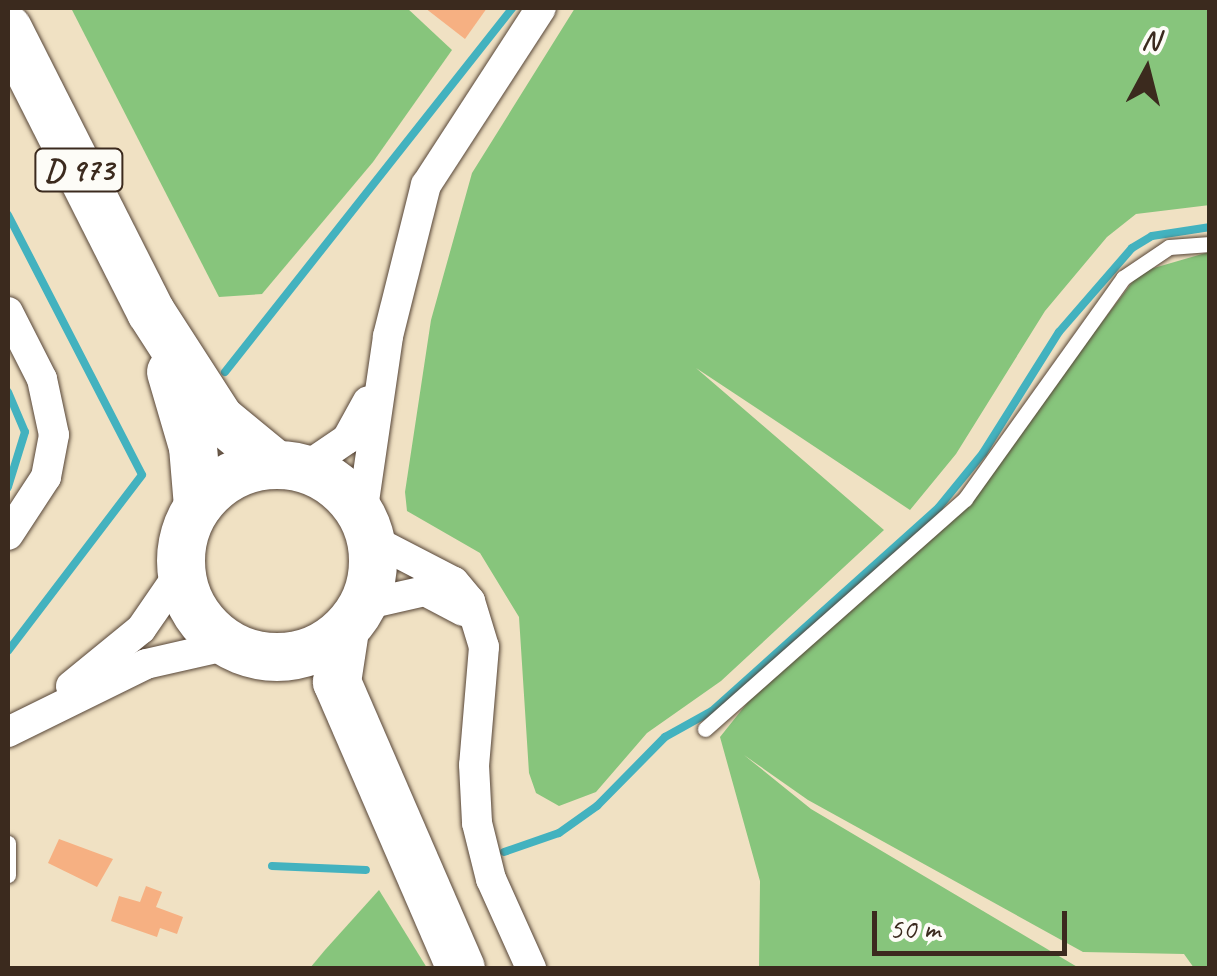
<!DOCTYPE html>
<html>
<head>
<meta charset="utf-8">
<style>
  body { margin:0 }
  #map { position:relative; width:1217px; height:976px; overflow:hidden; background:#f0e1c3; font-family:Caveat,sans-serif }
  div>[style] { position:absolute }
  .green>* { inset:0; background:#87c57c }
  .stream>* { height:8px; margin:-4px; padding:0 4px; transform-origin:4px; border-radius:4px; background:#43b2bf }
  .building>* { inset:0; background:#f6b082 }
  .roads { filter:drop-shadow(0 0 2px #564537) drop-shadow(0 0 2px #564537) }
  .service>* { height:15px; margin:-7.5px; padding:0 7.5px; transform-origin:7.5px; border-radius:7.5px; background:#fff }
  .minor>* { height:30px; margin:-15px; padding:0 15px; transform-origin:15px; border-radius:15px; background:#fff }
  .primary>* { height:48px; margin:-24px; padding:0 24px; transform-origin:24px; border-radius:24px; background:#fff }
  .primary>.ring { margin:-24px; padding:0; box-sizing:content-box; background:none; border:48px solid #fff; border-radius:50% }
  span { translate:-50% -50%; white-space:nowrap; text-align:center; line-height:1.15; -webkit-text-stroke:9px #fdfcf7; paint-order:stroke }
  .shield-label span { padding:2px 8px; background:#fdfcf7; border:2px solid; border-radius:8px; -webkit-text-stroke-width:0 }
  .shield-label { font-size:32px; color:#3b2a1e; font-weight:700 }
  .frame { position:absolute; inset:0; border:10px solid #3b2a1e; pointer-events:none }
  .north { position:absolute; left:1097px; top:20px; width:100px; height:100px; -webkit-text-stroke:8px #fdfcf7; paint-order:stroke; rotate:7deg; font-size:28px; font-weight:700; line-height:40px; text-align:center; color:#3b2a1e }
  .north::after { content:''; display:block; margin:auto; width:35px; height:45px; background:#3b2a1e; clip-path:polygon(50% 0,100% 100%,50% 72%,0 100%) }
  .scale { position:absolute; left:872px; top:911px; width:195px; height:45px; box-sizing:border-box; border:5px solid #3b2a1e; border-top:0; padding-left:12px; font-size:30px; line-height:35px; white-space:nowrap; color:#3b2a1e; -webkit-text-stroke:8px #fdfcf7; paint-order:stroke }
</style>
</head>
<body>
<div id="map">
  <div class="green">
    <i style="clip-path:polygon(71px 8px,407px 8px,452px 50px,373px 162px,262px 294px,219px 297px)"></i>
    <i style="clip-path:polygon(575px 8px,1209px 8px,1210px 205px,1136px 214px,1107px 237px,1045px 311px,956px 454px,910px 510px,696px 368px,884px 530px,721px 681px,647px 733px,596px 792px,559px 806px,536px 793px,529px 773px,519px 617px,480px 553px,407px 511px,405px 492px,431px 320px,472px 173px)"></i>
    <i style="clip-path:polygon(1209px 252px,1209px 968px,1194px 968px,1184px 954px,1083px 952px,808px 800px,744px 755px,811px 809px,1079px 968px,759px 968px,760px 881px,720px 737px,748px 702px,960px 509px,1140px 272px)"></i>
    <i style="clip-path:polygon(379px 890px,427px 968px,310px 968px,325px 950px)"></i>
  </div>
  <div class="stream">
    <i style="left:8px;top:215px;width:292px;rotate:62.7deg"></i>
    <i style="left:142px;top:475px;width:221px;rotate:127.3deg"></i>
    <i style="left:225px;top:372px;width:464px;rotate:-51.7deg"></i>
    <i style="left:8px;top:392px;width:43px;rotate:67deg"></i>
    <i style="left:25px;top:432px;width:58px;rotate:107.2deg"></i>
    <i style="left:504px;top:852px;width:58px;rotate:-19.1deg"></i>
    <i style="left:559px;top:833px;width:47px;rotate:-35.4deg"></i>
    <i style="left:597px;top:806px;width:97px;rotate:-45.4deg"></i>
    <i style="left:665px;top:737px;width:54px;rotate:-29deg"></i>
    <i style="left:712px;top:711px;width:305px;rotate:-41.9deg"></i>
    <i style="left:939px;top:507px;width:70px;rotate:-50.8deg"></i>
    <i style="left:983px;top:453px;width:143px;rotate:-57.9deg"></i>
    <i style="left:1059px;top:332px;width:111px;rotate:-49deg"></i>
    <i style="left:1132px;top:248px;width:23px;rotate:-31deg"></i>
    <i style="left:1152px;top:236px;width:59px;rotate:-8.8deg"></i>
    <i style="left:272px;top:866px;width:94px;rotate:2.4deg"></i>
  </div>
  <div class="building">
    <i style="clip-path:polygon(425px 8px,487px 8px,465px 39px)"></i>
    <i style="clip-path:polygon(59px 839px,113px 859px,97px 887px,48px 863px)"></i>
    <i style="clip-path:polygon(146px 886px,162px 892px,156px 907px,183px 917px,177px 934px,160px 928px,157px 937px,111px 921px,119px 896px,140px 902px)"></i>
  </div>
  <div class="roads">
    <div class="service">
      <i style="left:705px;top:729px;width:347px;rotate:-41.5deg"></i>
      <i style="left:965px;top:499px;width:272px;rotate:-54.4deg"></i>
      <i style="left:1123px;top:278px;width:55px;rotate:-34deg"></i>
      <i style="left:1169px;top:247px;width:41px;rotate:-4.2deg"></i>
      <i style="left:8px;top:843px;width:32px;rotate:90deg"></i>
    </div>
    <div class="minor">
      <i style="left:8px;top:312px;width:75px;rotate:63.1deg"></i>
      <i style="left:42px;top:379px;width:57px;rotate:77.9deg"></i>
      <i style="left:54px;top:435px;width:43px;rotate:100.8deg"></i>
      <i style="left:46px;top:477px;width:69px;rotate:123.2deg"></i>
      <i style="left:303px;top:469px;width:53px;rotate:-34.3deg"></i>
      <i style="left:347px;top:439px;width:43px;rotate:-61.1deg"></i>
      <i style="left:362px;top:515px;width:181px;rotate:-81.7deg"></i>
      <i style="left:388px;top:336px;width:156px;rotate:-75.9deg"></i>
      <i style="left:426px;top:185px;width:211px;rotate:-57deg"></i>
      <i style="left:371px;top:539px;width:93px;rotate:27.4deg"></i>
      <i style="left:454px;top:582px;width:25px;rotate:50deg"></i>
      <i style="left:470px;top:601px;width:48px;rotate:73.1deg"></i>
      <i style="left:484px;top:647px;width:118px;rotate:94.8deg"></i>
      <i style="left:474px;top:765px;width:58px;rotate:87deg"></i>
      <i style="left:477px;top:823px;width:58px;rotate:76deg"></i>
      <i style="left:491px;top:879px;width:98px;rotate:65.8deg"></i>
      <i style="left:363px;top:605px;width:64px;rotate:-12.7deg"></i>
      <i style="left:425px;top:591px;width:43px;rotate:27.8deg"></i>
      <i style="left:71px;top:686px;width:90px;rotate:-39.2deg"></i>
      <i style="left:141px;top:629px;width:70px;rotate:-55.4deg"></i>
      <i style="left:8px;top:732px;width:154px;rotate:-26.2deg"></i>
      <i style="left:146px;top:664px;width:85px;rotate:-12.9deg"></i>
    </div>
    <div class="primary">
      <i style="left:8px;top:29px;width:317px;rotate:63.2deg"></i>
      <i style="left:151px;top:312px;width:127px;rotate:57.2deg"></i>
      <i style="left:220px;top:419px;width:72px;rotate:39.4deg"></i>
      <i style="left:171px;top:372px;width:78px;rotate:73.7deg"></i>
      <i style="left:193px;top:447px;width:59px;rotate:85.2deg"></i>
      <i class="ring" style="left:181px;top:465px;width:144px;height:144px"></i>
      <i style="left:345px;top:630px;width:53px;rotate:98.7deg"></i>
      <i style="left:337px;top:682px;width:312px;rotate:66.6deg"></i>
    </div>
  </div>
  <div class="shield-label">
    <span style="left:79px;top:170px">D 973</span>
  </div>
  <div class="frame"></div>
  <div class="north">N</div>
  <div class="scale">50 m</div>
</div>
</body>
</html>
